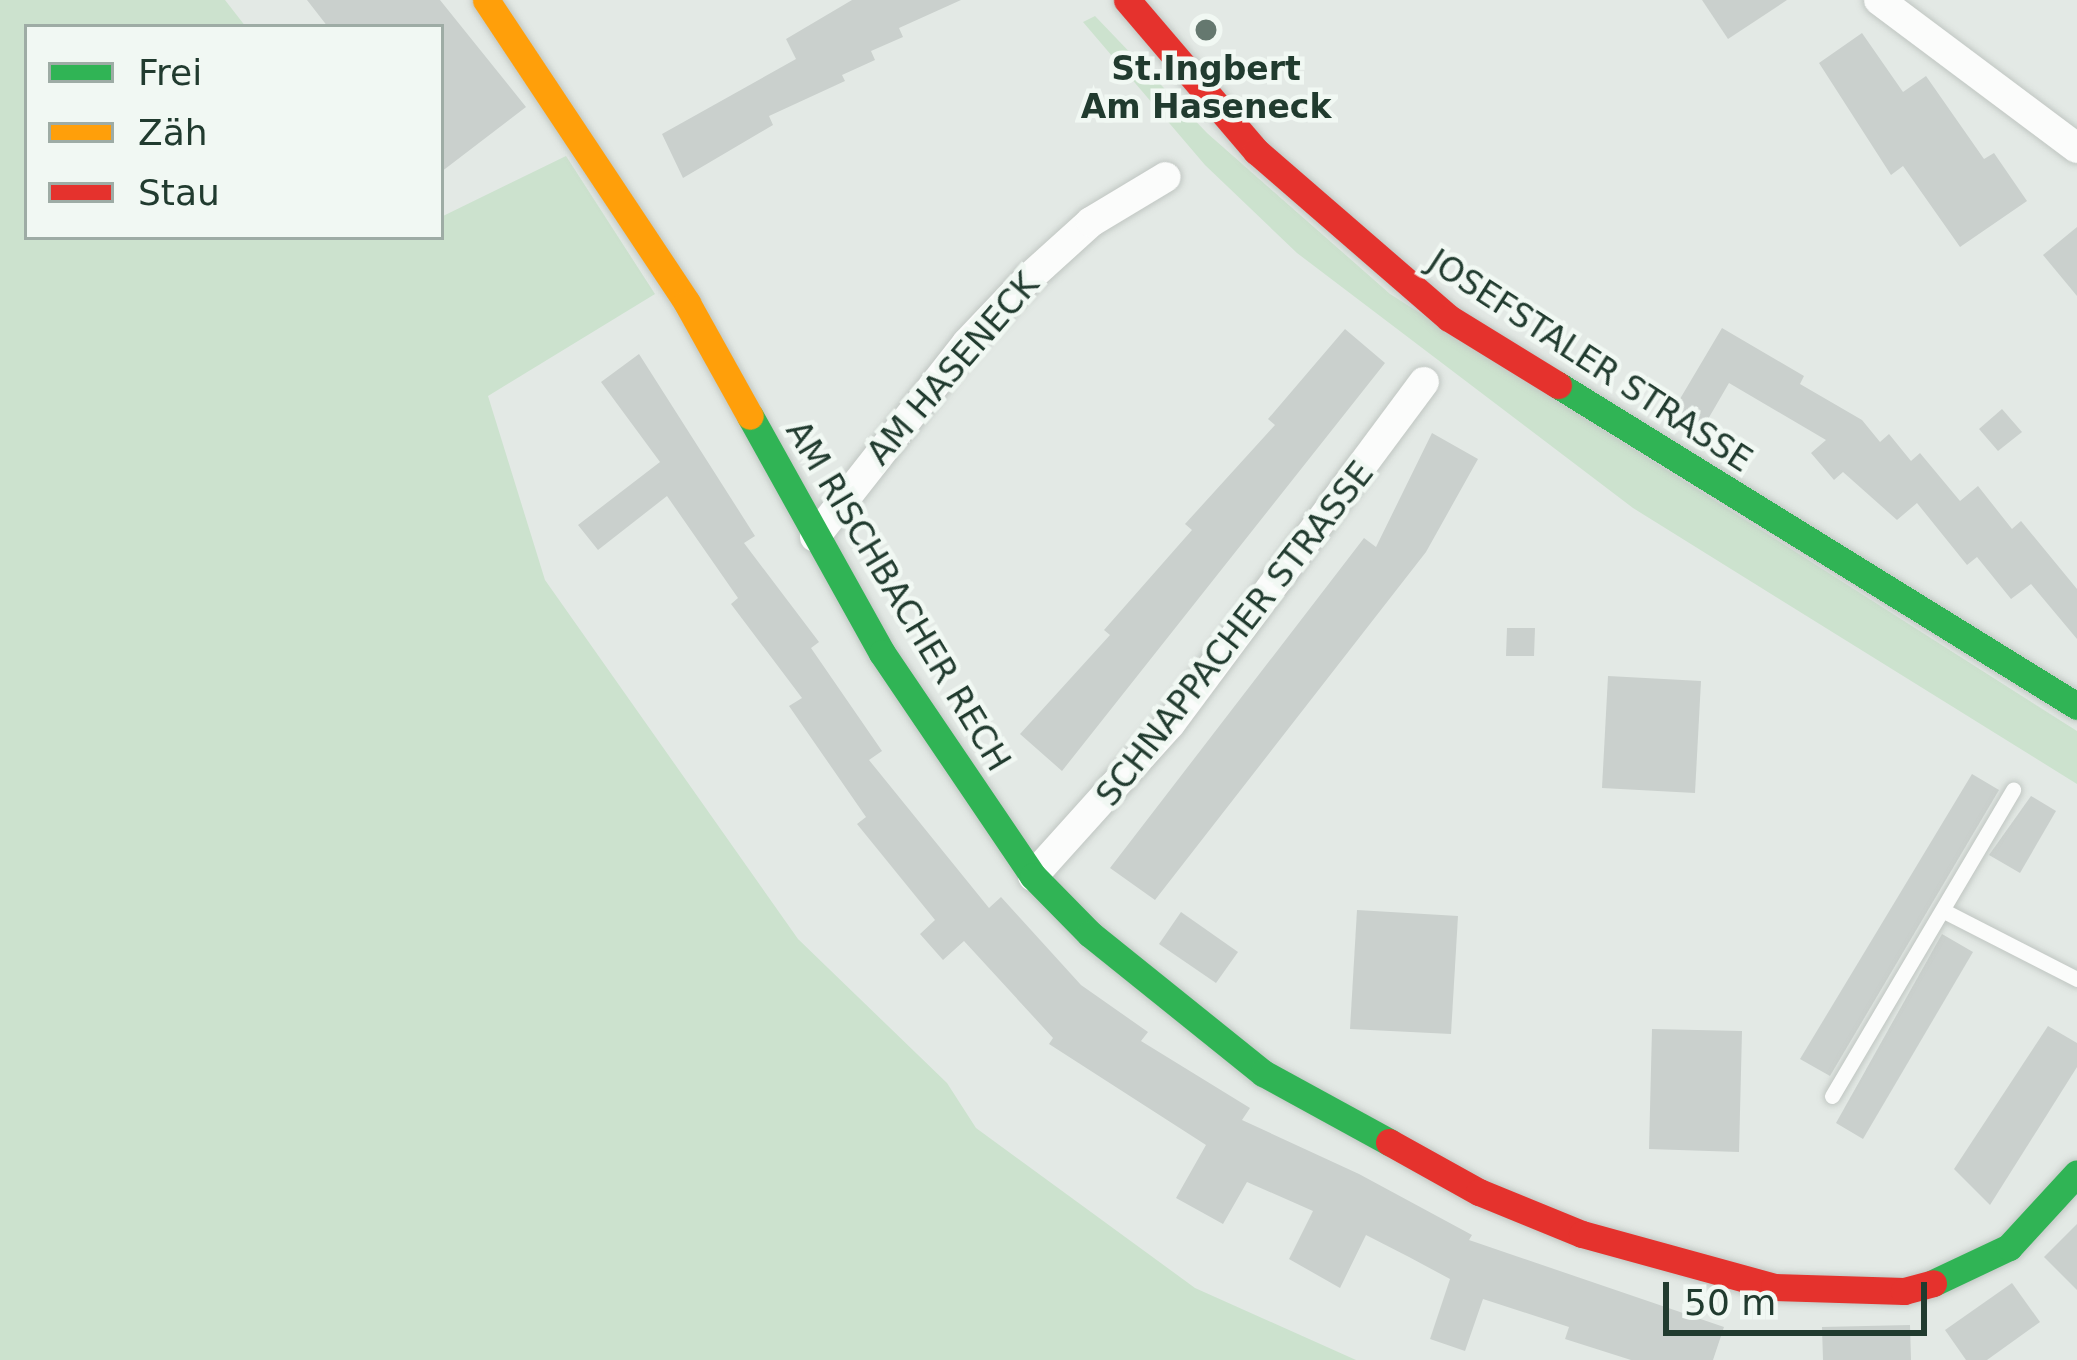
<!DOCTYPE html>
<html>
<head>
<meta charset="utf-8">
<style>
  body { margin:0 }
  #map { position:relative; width:2077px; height:1360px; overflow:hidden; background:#e3e9e5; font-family:"DejaVu Sans",sans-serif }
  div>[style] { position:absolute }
  .green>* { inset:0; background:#cce2ce }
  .building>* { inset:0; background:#cad0cd }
  .roads { filter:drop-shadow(0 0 3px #c0c6c2) drop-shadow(0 0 3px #c0c6c2) }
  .lane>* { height:15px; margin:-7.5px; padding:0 7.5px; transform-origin:7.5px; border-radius:7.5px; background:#fbfcfb }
  .street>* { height:30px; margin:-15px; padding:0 15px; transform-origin:15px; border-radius:15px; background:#fbfcfb }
  .fast>* { height:27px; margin:-13.5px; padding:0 13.5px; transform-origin:13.5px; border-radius:13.5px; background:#30b455 }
  .slow>* { height:27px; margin:-13.5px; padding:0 13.5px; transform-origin:13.5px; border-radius:13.5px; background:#ff9f0a }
  .jam>* { height:27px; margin:-13.5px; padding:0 13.5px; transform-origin:13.5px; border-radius:13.5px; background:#e5322d }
  .dots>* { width:33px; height:33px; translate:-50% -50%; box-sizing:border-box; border:6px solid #f1f8f3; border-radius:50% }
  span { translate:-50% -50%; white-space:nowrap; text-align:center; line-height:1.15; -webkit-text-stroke:9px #f1f8f3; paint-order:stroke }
  .poi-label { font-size:33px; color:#213b2f; font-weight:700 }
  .street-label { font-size:33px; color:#213b2f }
  .legend { position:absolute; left:24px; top:24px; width:420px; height:216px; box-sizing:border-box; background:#f1f8f3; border:3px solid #9eaca5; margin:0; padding:15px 21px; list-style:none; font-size:36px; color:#213b2f }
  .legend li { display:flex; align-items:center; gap:24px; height:60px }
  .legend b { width:60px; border:3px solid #9eaca5 }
  .scale { position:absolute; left:1663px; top:1282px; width:264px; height:54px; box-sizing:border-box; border:6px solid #213b2f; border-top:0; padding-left:15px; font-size:36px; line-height:42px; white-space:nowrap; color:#213b2f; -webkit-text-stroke:9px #f1f8f3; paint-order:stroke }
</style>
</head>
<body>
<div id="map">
  <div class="green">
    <i style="clip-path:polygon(0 0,225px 0,246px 27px,27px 27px,27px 237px,441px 237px,441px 217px,566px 156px,655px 294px,488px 396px,545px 580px,798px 939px,947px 1083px,976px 1128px,1195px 1288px,1356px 1360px,0 1360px)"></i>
    <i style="clip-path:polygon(1095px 16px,1207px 133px,1390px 294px,2077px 731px,2077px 784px,1633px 508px,1297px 253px,1205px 165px,1083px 22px)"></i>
  </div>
  <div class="building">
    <i style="clip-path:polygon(307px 0,440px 0,526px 107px,441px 172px,441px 27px,328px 27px)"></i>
    <i style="clip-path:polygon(852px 0,961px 0,899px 28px,903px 37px,871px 51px,875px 60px,842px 75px,845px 81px,769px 116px,773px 125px,683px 178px,662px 134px,796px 59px,786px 39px)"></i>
    <i style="clip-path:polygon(1702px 0,1787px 0,1728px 39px)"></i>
    <i style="clip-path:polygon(1862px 33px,1903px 92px,1926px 76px,1984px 159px,1994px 153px,2027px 201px,1960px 247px,1903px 166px,1891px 175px,1819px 63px)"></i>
    <i style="clip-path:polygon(2077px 227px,2077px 296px,2043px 255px)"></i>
    <i style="clip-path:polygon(1722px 328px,1804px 376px,1800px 384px,1862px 420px,1880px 442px,1889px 434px,1911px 461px,1920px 453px,1960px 501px,1978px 486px,2012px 529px,2021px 521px,2077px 589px,2077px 639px,2031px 584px,2011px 599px,1977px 557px,1967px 565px,1917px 503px,1897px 520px,1843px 472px,1834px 480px,1811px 453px,1826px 440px,1729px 383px,1704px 426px,1674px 409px)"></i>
    <i style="clip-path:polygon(1345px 329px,1385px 363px,1062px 771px,1020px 734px,1110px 635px,1104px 630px,1192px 530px,1185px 524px,1275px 425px,1268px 419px)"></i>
    <i style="clip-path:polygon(639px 354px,755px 536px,744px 543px,819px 642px,811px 648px,882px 751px,869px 760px,989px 908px,1001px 897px,1081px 985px,1148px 1032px,1141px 1041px,1250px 1108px,1242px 1120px,1359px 1174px,1472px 1235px,1469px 1240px,1724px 1327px,1713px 1360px,1631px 1360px,1565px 1339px,1569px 1327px,1483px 1299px,1465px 1351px,1430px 1339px,1450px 1279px,1409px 1257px,1366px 1235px,1340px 1288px,1289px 1259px,1313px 1211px,1247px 1182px,1223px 1224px,1176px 1198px,1206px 1145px,1049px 1044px,1053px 1038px,964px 941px,943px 960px,920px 934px,935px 920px,857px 824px,866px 817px,789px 706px,802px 698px,731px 604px,738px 598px,667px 496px,598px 550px,578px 525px,660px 462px,601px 382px)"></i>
    <i style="clip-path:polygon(2002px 409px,2022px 432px,1998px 451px,1979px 429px)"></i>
    <i style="clip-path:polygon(1432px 433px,1478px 459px,1426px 552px,1155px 900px,1110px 868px,1364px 538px,1376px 547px)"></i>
    <i style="clip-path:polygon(1507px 628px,1535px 628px,1534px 656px,1506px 656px)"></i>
    <i style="clip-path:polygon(1608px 676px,1701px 681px,1695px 793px,1602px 788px)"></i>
    <i style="clip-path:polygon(1972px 774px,1999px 790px,1830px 1076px,1800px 1059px)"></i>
    <i style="clip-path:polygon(2031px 796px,2056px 811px,2020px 873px,1989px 855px)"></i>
    <i style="clip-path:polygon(1357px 910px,1458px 916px,1451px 1034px,1350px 1029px)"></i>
    <i style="clip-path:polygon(1181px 912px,1238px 952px,1216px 983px,1159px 944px)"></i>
    <i style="clip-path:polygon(1942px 934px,1973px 952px,1863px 1139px,1836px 1123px)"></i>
    <i style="clip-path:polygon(2048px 1026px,2077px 1043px,2077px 1067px,1990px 1205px,1954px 1169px)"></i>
    <i style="clip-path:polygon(1652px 1029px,1742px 1031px,1739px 1152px,1649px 1149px)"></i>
    <i style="clip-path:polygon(2077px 1224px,2077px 1290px,2044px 1257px)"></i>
    <i style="clip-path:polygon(2012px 1283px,2040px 1322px,1987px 1360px,1966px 1360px,1945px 1330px)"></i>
    <i style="clip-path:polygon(1910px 1325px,1911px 1360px,1823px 1360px,1822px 1327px)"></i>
  </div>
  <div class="roads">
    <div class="lane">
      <i style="left:1944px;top:911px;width:149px;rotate:27.1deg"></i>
      <i style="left:1832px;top:1096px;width:356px;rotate:-59.4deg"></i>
    </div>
    <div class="street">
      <i style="left:1879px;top:0;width:247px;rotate:36.8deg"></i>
      <i style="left:815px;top:537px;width:246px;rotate:-51.9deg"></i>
      <i style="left:967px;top:343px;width:90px;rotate:-46.4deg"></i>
      <i style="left:1029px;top:278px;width:84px;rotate:-42.1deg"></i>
      <i style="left:1091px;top:222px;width:87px;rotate:-31deg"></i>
      <i style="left:1033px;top:876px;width:205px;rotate:-48deg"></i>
      <i style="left:1170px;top:724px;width:426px;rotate:-53.4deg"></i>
    </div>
    <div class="fast">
      <i style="left:1558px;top:385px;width:610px;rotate:31.74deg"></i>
      <i style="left:750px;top:416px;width:271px;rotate:60.9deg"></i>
      <i style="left:882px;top:653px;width:269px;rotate:55.9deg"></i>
      <i style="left:1033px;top:876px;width:81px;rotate:45.5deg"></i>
      <i style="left:1090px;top:934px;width:222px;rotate:38.8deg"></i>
      <i style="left:1263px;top:1073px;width:144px;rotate:28.7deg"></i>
      <i style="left:1933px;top:1283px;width:84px;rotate:-25.3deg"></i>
      <i style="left:2009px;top:1247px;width:100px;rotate:-47.4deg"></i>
    </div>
    <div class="slow">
      <i style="left:486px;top:0;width:364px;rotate:56.4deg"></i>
      <i style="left:687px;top:303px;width:129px;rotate:60.9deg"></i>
    </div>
    <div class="jam">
      <i style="left:1127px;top:0;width:199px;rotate:49.5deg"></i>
      <i style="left:1256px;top:151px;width:255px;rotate:40.9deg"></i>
      <i style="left:1449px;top:318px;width:128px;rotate:31.6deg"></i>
      <i style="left:1389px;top:1142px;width:103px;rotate:29.1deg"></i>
      <i style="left:1479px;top:1192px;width:111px;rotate:22.2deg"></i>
      <i style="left:1582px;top:1234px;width:199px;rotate:15.4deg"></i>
      <i style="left:1774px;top:1287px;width:130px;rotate:1.8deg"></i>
      <i style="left:1904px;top:1291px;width:30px;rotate:-15deg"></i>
    </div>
  </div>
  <div class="dots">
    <i style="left:1206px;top:30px;background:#65786f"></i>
  </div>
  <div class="poi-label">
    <span style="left:1206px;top:88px">St.Ingbert<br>Am Haseneck</span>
  </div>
  <div class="street-label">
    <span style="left:1590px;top:361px;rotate:33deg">JOSEFSTALER STRASSE</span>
    <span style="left:953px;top:369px;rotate:-49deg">AM HASENECK</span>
    <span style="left:898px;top:596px;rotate:59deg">AM RISCHBACHER RECH</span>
    <span style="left:1235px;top:634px;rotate:-52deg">SCHNAPPACHER STRASSE</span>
  </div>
  <ul class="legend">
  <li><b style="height:15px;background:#30b455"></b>Frei</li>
  <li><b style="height:15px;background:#ff9f0a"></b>Zäh</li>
  <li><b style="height:15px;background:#e5322d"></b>Stau</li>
  </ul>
  <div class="scale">50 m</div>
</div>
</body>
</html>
